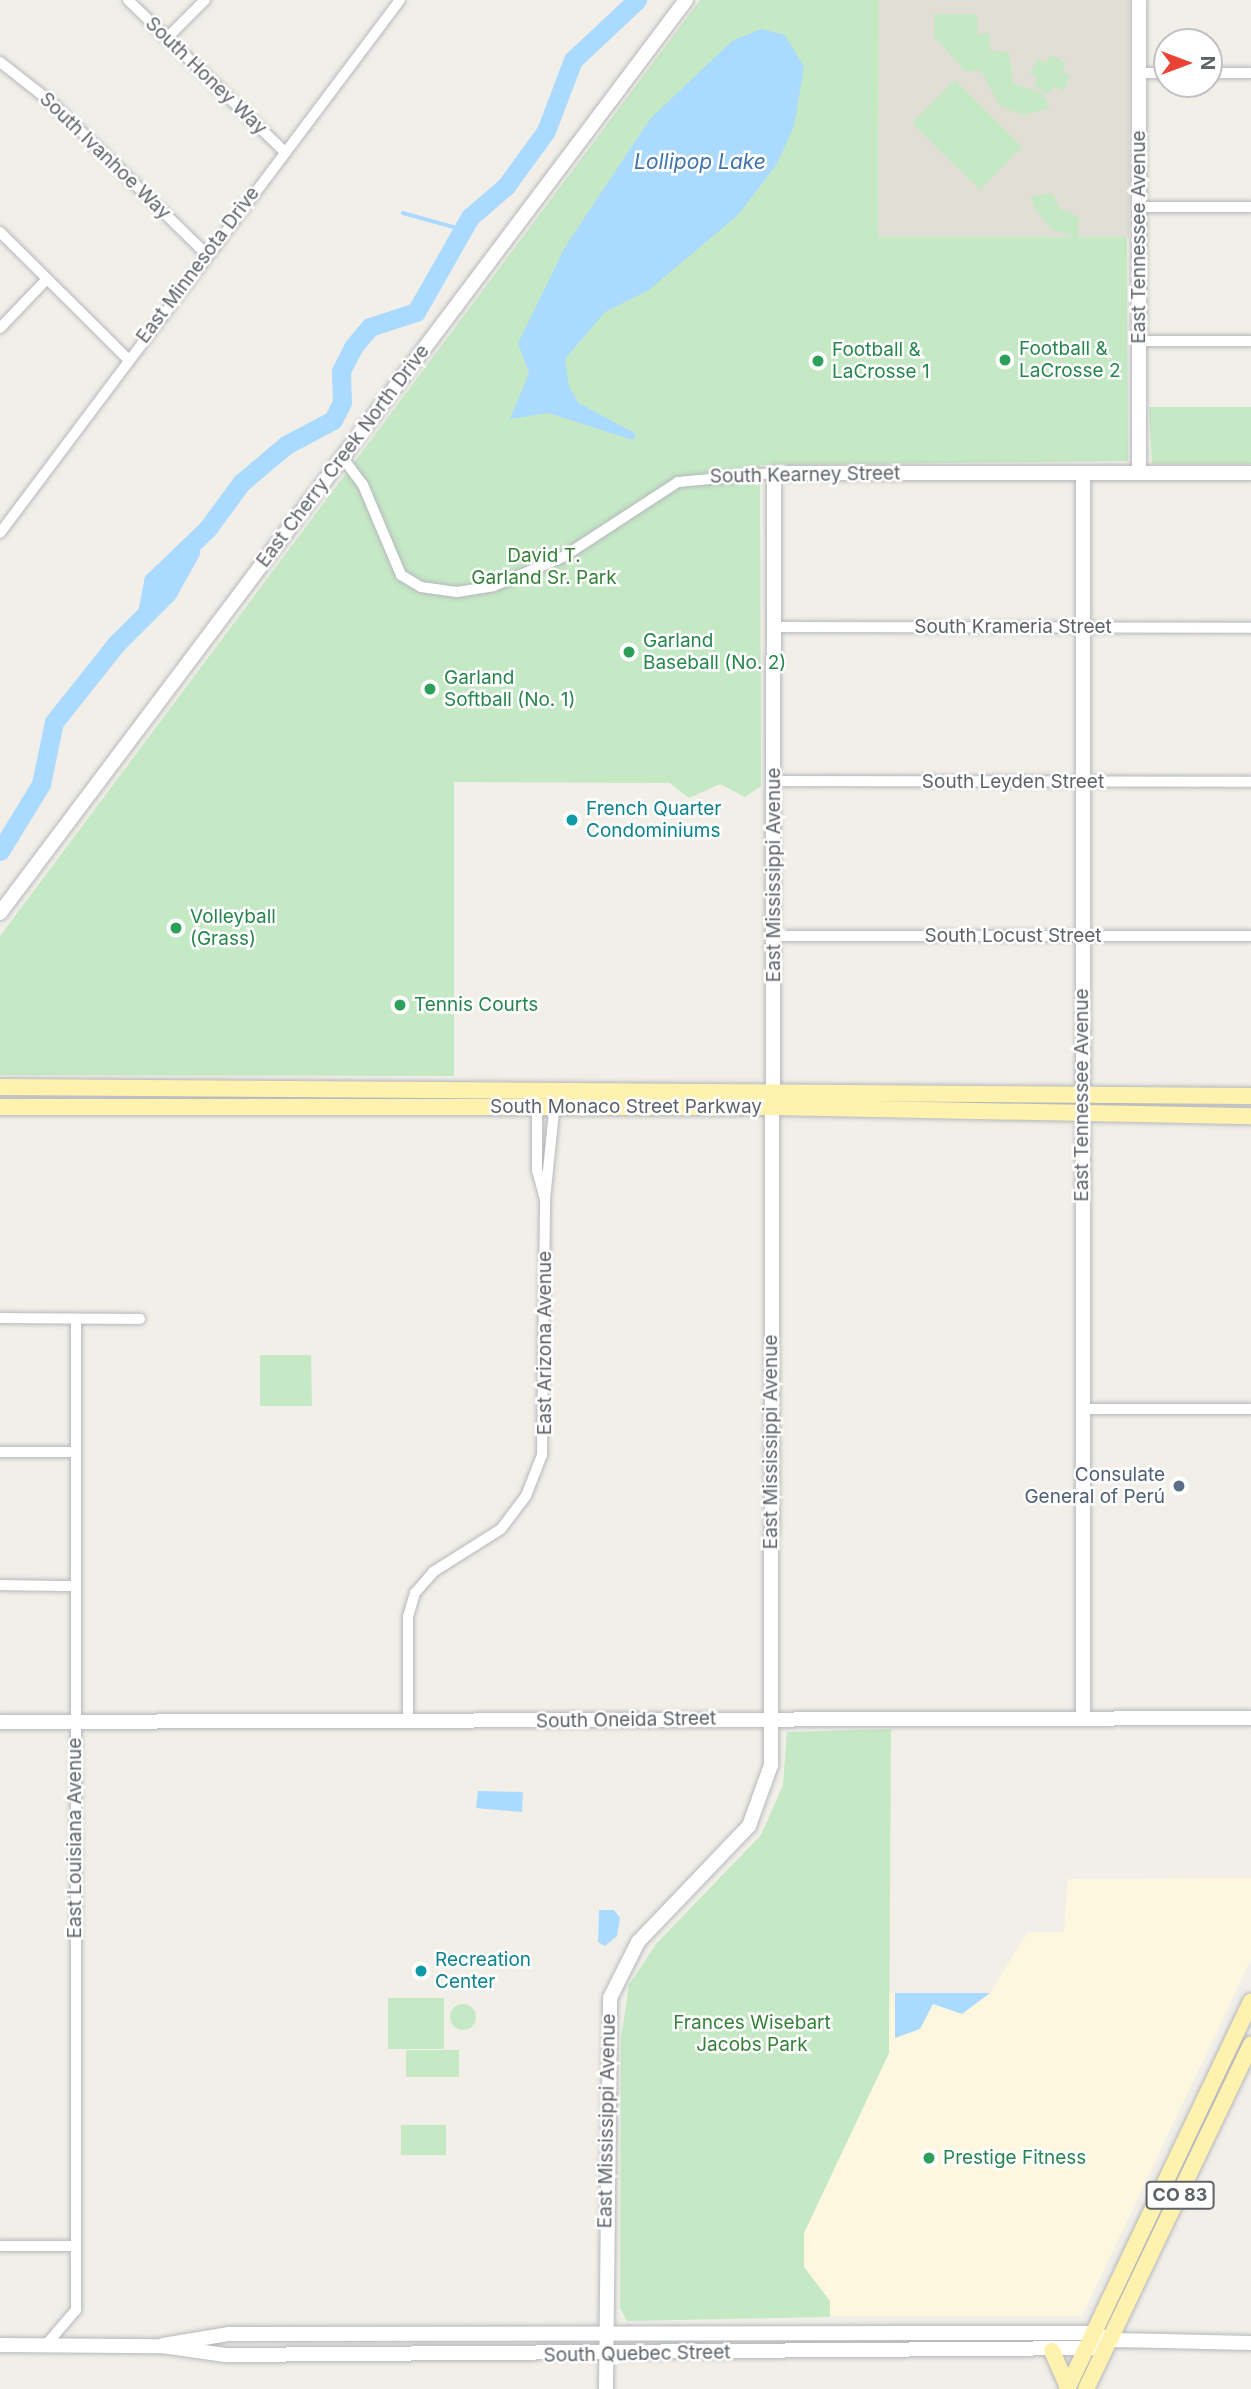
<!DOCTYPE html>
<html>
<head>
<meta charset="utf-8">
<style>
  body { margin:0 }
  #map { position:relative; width:1251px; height:2389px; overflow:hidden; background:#f1efe8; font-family:Inter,sans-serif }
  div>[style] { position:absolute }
  .commercial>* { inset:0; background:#fef7e0 }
  .education>* { inset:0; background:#e1ded6 }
  .green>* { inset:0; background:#c5e8c5 }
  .round { border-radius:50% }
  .water>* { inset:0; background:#aadaff }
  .stream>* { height:3.5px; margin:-1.75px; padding:0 1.75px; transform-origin:1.75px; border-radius:1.75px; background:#aadaff }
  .river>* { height:19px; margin:-9.5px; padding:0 9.5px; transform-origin:9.5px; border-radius:9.5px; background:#aadaff }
  .roads { filter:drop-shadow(0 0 2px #b5b8bc) drop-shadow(0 0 2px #b5b8bc) }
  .street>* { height:10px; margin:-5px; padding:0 5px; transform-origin:5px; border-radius:5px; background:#fff }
  .secondary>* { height:14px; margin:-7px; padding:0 7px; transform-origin:7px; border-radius:7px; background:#fff }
  .primary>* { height:16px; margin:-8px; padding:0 8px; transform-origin:8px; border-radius:8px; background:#fff2af }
  .dots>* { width:19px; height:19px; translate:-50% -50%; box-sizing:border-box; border:4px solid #fff; border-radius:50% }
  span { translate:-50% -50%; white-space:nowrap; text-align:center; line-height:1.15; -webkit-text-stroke:5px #fff; paint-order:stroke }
  .shield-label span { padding:2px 5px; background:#fff; border:2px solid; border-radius:5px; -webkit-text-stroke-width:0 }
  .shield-label { font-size:18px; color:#5f6368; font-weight:700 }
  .street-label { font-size:19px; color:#5f6368 }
  .leisure-label { font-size:19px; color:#27864d }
  .left { translate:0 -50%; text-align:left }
  .park-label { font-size:19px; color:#348238 }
  .culture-label { font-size:19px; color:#0d838f }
  .service-label { font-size:19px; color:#4e5e75 }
  .right { translate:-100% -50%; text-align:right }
  .water-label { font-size:21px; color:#4174aa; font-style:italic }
  .north { position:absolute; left:1153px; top:28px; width:70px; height:70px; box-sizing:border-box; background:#fff; border:2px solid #bfc1c3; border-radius:50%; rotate:90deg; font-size:19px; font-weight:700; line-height:28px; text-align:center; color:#5f6368 }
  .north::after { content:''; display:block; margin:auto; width:24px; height:32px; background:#ea4335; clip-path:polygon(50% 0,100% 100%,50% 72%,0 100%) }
</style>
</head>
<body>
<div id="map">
  <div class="commercial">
    <i style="clip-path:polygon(1251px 1878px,1251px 1959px,1082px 2316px,830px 2316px,830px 2301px,804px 2267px,804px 2233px,889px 2053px,889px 1993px,990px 1993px,1028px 1932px,1064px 1932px,1068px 1879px)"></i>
  </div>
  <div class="education">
    <i style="clip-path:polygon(879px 0,1129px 0,1129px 237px,878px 237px)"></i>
  </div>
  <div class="green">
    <i style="clip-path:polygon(700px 0,879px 0,878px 237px,1074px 237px,1050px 228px,1035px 209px,1030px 197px,1052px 193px,1060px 209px,1079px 217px,1078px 237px,1127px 237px,1128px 461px,760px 465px,761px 786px,745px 797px,720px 784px,689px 798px,670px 783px,454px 782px,454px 1076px,0 1075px,0 936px)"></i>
    <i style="clip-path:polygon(934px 14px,977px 14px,977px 34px,989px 33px,990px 50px,1009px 53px,1013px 83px,1043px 94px,1050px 108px,1023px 115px,1000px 106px,981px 71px,965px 71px,934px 36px)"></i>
    <i style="clip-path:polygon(1051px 55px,1066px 63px,1062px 71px,1070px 76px,1063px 91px,1054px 86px,1049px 94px,1034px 86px,1038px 78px,1030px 73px,1038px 58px,1046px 63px)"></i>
    <i style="clip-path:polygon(955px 80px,1022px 147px,980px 190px,912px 123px)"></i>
    <i style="clip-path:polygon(1149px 407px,1251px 407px,1251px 464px,1152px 464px)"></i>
    <i style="clip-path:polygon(260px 1355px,311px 1355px,312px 1406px,260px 1406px)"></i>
    <i style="clip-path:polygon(891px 1729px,889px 2053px,804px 2233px,804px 2267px,830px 2301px,830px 2317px,627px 2321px,620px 2308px,621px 2038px,629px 1985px,656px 1944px,761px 1835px,783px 1785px,787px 1732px)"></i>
    <i style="clip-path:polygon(388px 1998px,444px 1998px,444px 2049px,388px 2049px)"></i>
    <i class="round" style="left:450px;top:2004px;width:26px;height:26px"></i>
    <i style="clip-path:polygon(406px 2050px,459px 2050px,459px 2077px,406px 2077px)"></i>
    <i style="clip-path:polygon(401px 2125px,446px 2125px,446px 2155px,401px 2155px)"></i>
  </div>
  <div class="water">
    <i style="clip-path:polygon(761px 29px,785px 35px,804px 67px,794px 126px,777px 164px,738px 215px,649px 290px,605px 312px,565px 359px,569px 387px,579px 403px,636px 434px,633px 440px,548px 413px,510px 419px,529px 373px,518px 343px,565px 247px,650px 119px,732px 41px)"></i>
    <i style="clip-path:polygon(523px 1792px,522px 1812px,476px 1808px,478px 1791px)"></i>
    <i style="clip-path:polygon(599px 1910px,614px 1910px,620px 1918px,617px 1936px,605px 1946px,598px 1942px)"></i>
    <i style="clip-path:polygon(895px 1993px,990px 1993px,962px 2014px,933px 2004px,920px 2029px,895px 2038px)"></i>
  </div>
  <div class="stream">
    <i style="left:403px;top:213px;width:60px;rotate:15.4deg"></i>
  </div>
  <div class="river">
    <i style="left:147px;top:613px;width:33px;rotate:-79deg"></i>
    <i style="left:153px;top:581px;width:76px;rotate:-43.9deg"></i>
    <i style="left:208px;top:528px;width:56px;rotate:-53.7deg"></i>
    <i style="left:241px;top:483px;width:59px;rotate:-40.2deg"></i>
    <i style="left:286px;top:445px;width:53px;rotate:-28deg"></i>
    <i style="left:333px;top:420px;width:20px;rotate:-63deg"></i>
    <i style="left:342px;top:402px;width:31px;rotate:-92deg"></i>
    <i style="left:341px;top:371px;width:27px;rotate:-63deg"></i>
    <i style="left:353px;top:347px;width:26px;rotate:-50deg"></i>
    <i style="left:370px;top:327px;width:48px;rotate:-18.1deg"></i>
    <i style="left:416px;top:312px;width:109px;rotate:-60.4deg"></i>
    <i style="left:470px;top:217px;width:48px;rotate:-40.7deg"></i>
    <i style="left:506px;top:186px;width:68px;rotate:-54deg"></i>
    <i style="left:546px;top:131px;width:76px;rotate:-69.2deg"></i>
    <i style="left:573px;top:60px;width:88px;rotate:-43.2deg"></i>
    <i style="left:0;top:851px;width:79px;rotate:-58.5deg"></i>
    <i style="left:41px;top:784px;width:63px;rotate:-78.2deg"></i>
    <i style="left:54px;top:722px;width:100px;rotate:-51.5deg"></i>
    <i style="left:116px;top:644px;width:72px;rotate:-45deg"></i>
    <i style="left:167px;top:593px;width:47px;rotate:-60.7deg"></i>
  </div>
  <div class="roads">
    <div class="street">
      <i style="left:128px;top:0;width:219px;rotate:44.1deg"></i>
      <i style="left:167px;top:38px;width:54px;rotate:-45deg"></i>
      <i style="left:0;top:62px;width:65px;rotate:38.1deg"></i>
      <i style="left:51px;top:102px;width:217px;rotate:44.4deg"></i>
      <i style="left:1139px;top:73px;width:28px"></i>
      <i style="left:1209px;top:73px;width:42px"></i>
      <i style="left:1138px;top:207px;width:113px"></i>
      <i style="left:0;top:232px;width:180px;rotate:44.8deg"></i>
      <i style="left:0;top:328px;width:66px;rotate:-46.2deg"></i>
      <i style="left:1139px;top:341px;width:112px"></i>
      <i style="left:342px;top:457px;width:35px;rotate:53deg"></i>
      <i style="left:363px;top:485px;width:98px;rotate:67.1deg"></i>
      <i style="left:401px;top:575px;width:23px;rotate:31deg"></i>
      <i style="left:421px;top:587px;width:36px;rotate:8deg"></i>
      <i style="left:457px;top:592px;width:37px;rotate:-9deg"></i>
      <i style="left:494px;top:586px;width:75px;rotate:-22.8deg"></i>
      <i style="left:563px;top:557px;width:137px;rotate:-33.1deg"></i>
      <i style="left:678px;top:482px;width:96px;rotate:-5.4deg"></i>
      <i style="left:0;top:533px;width:666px;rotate:-53.11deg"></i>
      <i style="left:774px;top:627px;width:477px;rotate:0.1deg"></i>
      <i style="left:774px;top:781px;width:477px;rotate:0.1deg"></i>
      <i style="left:775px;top:936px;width:476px"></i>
      <i style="left:537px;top:1102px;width:68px;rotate:90deg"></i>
      <i style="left:537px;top:1170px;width:30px;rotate:75deg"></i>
      <i style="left:0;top:1318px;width:140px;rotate:0.4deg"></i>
      <i style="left:1082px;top:1409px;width:169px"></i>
      <i style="left:0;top:1452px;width:76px"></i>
      <i style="left:0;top:1585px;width:76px;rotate:0.8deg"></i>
      <i style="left:408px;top:1722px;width:105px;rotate:-90deg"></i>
      <i style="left:408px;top:1617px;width:25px;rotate:-74deg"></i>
      <i style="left:415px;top:1593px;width:28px;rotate:-49deg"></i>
      <i style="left:433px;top:1572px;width:80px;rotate:-32.3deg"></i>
      <i style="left:501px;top:1529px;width:41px;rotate:-52.9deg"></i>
      <i style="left:526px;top:1496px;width:44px;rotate:-68.7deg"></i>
      <i style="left:542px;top:1455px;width:256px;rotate:-89.3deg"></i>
      <i style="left:545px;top:1199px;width:98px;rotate:-84.1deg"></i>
      <i style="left:0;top:2246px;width:75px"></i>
      <i style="left:45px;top:2346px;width:48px;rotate:-49.3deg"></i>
      <i style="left:76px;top:2310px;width:991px;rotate:-90deg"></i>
    </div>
    <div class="secondary">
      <i style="left:1139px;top:0;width:473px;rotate:90deg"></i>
      <i style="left:1083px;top:473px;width:1244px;rotate:90deg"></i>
      <i style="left:0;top:913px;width:1142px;rotate:-53.08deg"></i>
      <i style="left:0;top:1722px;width:1251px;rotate:-0.18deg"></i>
      <i style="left:0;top:2345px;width:162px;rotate:0.4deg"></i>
      <i style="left:162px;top:2346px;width:64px;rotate:8.1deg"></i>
      <i style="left:225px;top:2355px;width:869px;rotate:-0.46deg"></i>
      <i style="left:163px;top:2345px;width:67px;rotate:-9.5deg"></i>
      <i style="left:229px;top:2334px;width:681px;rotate:-0.08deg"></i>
      <i style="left:910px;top:2333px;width:184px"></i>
      <i style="left:1094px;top:2333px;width:18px;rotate:22deg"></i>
      <i style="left:1111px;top:2340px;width:140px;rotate:1.2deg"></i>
      <i style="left:606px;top:2389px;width:391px;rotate:-89.4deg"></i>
      <i style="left:610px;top:1998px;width:63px;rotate:-63.4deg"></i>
      <i style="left:638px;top:1942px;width:161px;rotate:-46.3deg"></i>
      <i style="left:749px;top:1826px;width:65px;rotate:-70.2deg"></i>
      <i style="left:771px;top:1765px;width:1292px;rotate:-89.87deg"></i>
      <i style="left:774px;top:473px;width:477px"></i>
    </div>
    <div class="primary">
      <i style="left:0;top:1087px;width:1251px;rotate:0.41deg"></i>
      <i style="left:0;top:1107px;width:772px"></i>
      <i style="left:772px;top:1107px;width:479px;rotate:1.1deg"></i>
      <i style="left:1052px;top:2351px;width:39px;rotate:66deg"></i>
      <i style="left:1067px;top:2389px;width:429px;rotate:-64.6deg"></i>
      <i style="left:1086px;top:2389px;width:382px;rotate:-64.4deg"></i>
    </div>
  </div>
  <div class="dots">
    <i style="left:1005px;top:360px;background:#2e9e5b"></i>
    <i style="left:818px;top:361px;background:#2e9e5b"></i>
    <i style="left:629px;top:652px;background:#2e9e5b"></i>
    <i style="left:430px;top:689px;background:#2e9e5b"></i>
    <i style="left:572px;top:820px;background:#0f9aa8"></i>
    <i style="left:176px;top:928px;background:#2e9e5b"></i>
    <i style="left:400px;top:1005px;background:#2e9e5b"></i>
    <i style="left:1179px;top:1486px;background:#5c6f8a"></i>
    <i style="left:421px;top:1971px;background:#0f9aa8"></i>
    <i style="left:929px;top:2158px;background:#2e9e5b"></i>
  </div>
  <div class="shield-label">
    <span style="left:1180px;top:2195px">CO 83</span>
  </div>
  <div class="street-label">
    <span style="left:206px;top:76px;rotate:44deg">South Honey Way</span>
    <span style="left:105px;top:156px;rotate:44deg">South Ivanhoe Way</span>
    <span style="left:1139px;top:237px;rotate:-90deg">East Tennessee Avenue</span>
    <span style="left:198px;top:265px;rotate:-53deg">East Minnesota Drive</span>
    <span style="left:343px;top:456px;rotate:-53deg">East Cherry Creek North Drive</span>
    <span style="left:805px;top:475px;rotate:-1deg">South Kearney Street</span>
    <span style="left:1013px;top:627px">South Krameria Street</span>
    <span style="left:1013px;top:782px">South Leyden Street</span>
    <span style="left:774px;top:875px;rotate:-90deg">East Mississippi Avenue</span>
    <span style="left:1013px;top:936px">South Locust Street</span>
    <span style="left:1082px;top:1095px;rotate:-90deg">East Tennessee Avenue</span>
    <span style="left:626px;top:1107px">South Monaco Street Parkway</span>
    <span style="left:545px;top:1343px;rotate:-90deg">East Arizona Avenue</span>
    <span style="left:771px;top:1442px;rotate:-90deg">East Mississippi Avenue</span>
    <span style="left:626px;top:1720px;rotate:-1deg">South Oneida Street</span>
    <span style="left:75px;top:1838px;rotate:-90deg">East Louisiana Avenue</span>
    <span style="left:607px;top:2121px;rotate:-89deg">East Mississippi Avenue</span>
    <span style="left:637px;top:2354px;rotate:-1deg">South Quebec Street</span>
  </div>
  <div class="leisure-label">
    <span class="left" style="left:1019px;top:360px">Football &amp;<br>LaCrosse 2</span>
    <span class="left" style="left:832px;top:361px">Football &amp;<br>LaCrosse 1</span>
    <span class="left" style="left:643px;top:652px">Garland<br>Baseball (No. 2)</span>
    <span class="left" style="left:444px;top:689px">Garland<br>Softball (No. 1)</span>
    <span class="left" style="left:190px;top:928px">Volleyball<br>(Grass)</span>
    <span class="left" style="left:414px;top:1005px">Tennis Courts</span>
    <span class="left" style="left:943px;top:2158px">Prestige Fitness</span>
  </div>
  <div class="park-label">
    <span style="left:544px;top:567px">David T.<br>Garland Sr. Park</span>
    <span style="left:752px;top:2034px">Frances Wisebart<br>Jacobs Park</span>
  </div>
  <div class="culture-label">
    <span class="left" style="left:586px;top:820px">French Quarter<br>Condominiums</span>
    <span class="left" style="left:435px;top:1971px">Recreation<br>Center</span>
  </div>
  <div class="service-label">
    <span class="right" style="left:1165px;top:1486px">Consulate<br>General of Perú</span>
  </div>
  <div class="water-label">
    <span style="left:700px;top:162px">Lollipop Lake</span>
  </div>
  <div class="north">N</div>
</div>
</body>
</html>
